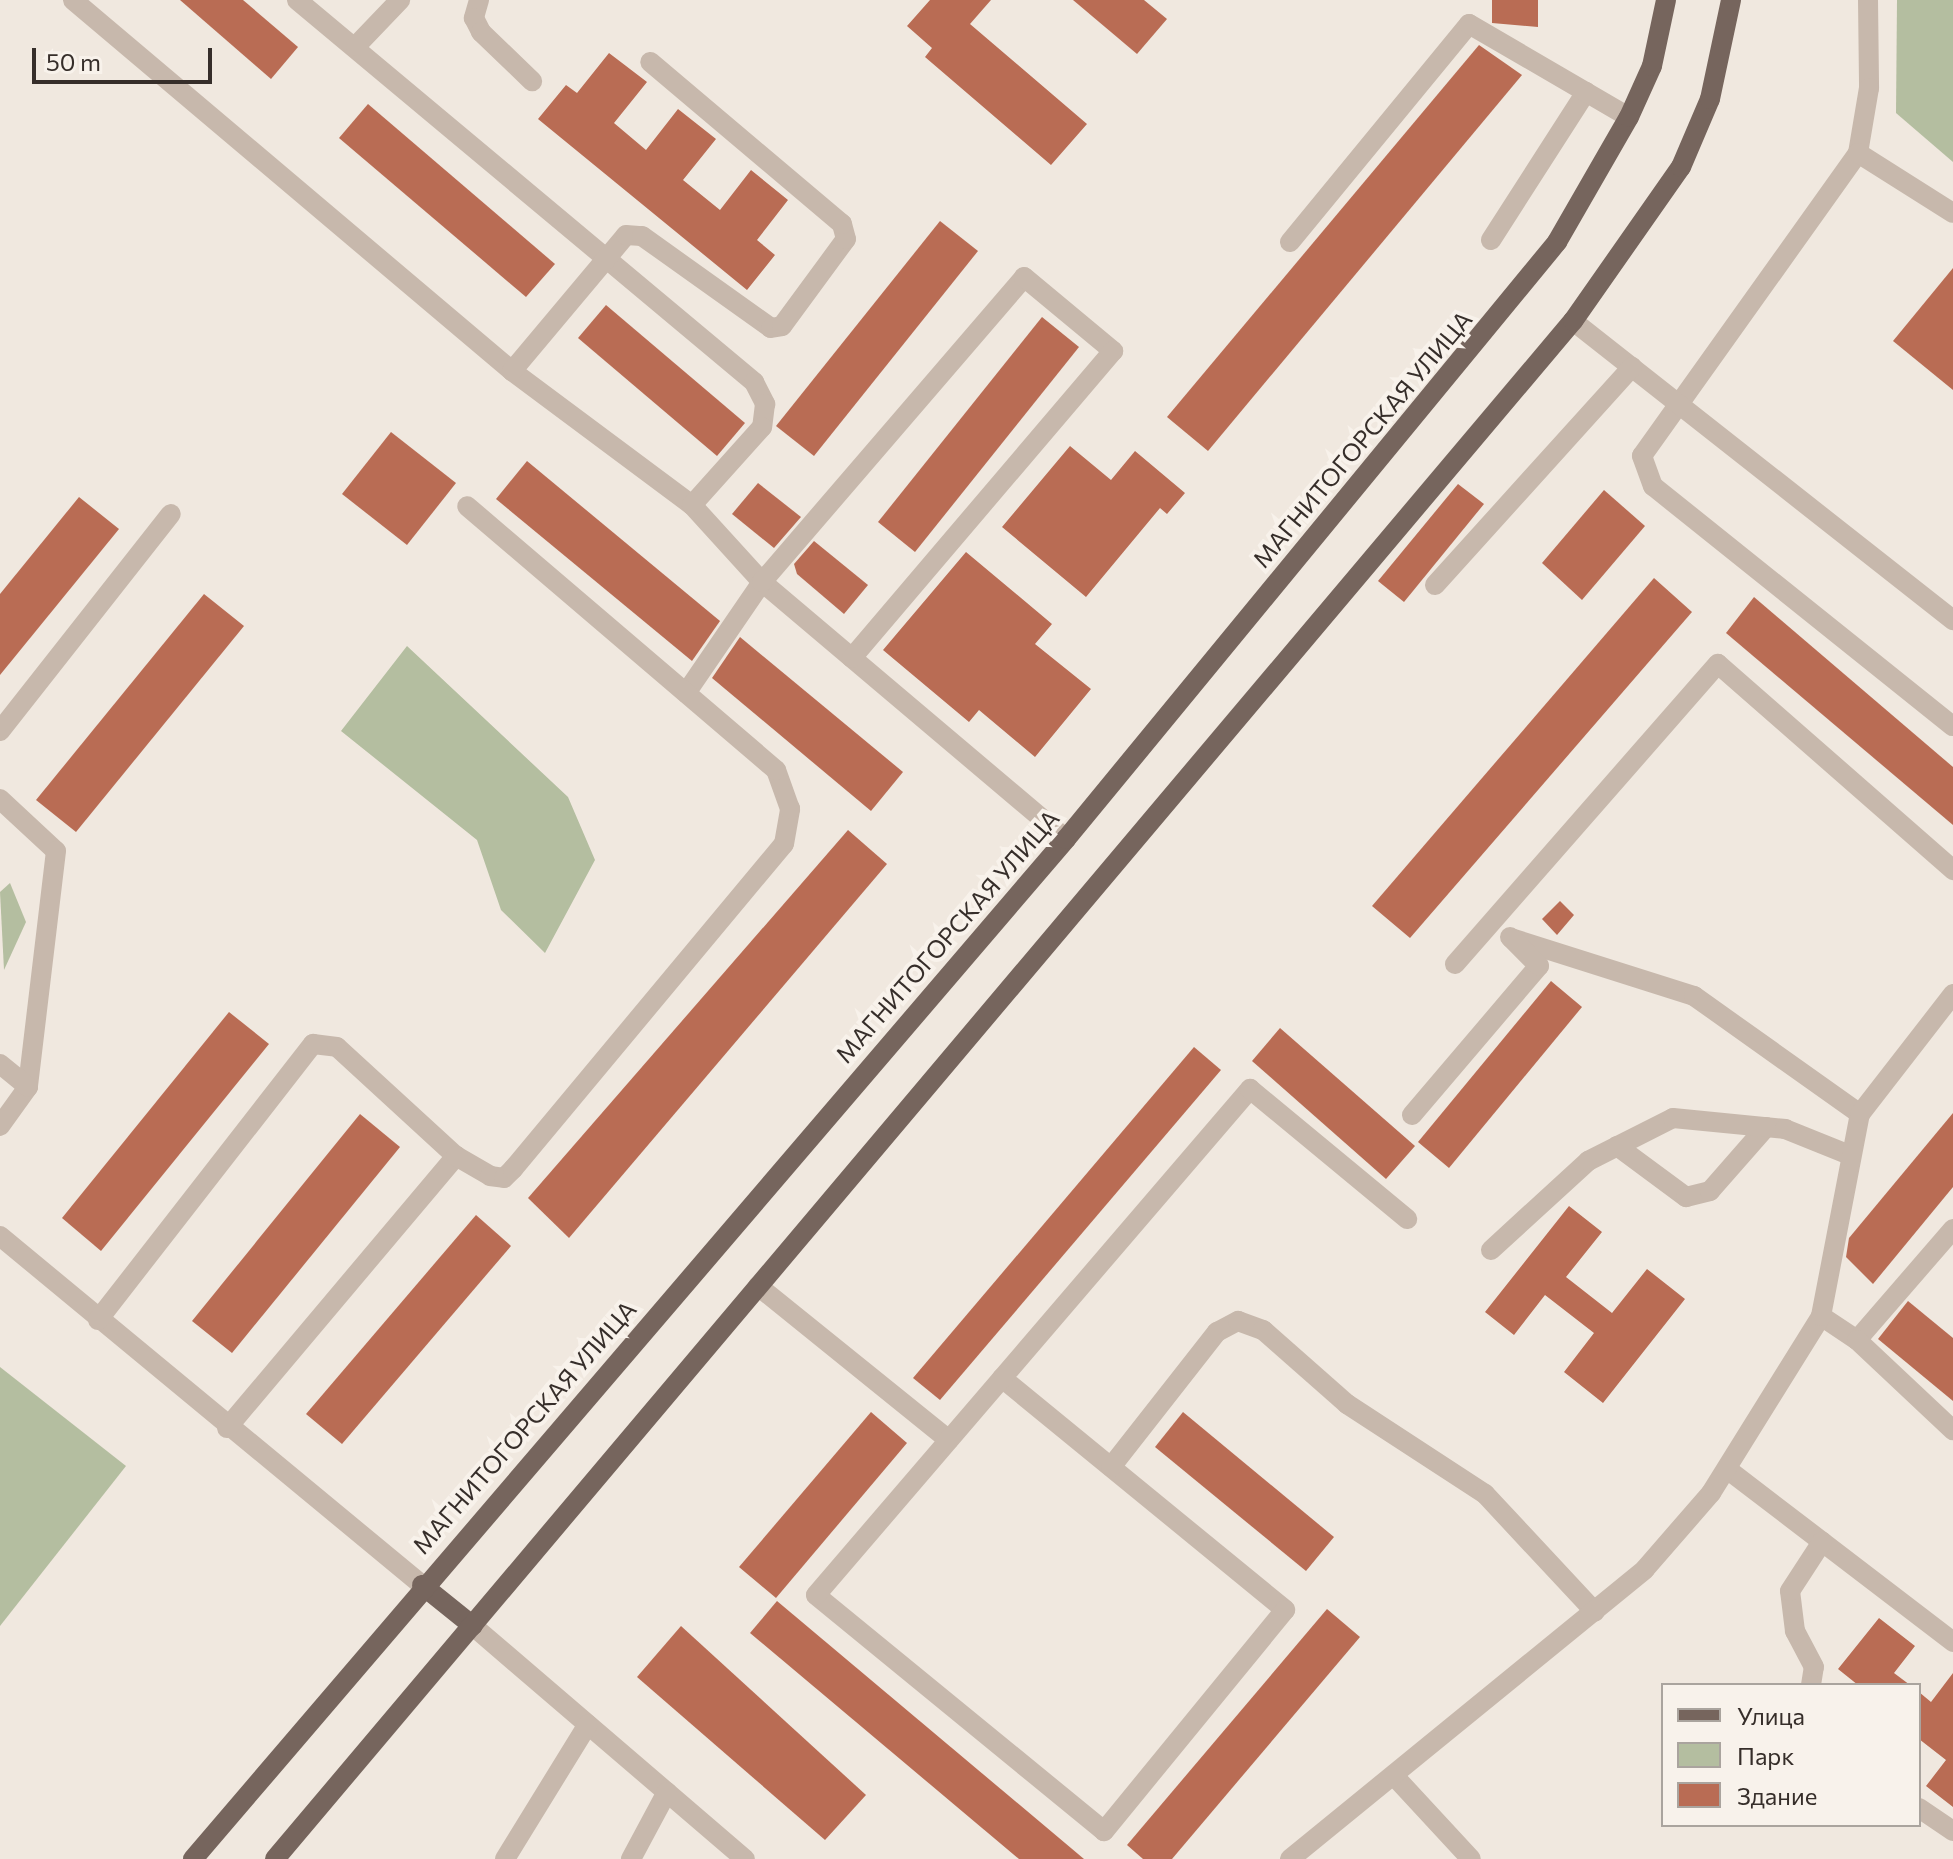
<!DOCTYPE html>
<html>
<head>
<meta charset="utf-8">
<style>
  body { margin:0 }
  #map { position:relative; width:1953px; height:1859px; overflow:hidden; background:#f0e8df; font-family:Commissioner,sans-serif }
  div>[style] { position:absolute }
  .green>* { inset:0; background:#b4bea0 }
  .building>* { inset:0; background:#b96c54 }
  .minor>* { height:20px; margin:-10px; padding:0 10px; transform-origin:10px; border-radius:10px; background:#c7b8ac }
  .major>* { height:20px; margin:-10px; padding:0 10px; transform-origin:10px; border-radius:10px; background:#76655d }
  span { translate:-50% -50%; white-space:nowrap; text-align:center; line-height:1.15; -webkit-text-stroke:8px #f8f2eb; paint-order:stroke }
  .street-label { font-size:24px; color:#362e2a }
  .legend { position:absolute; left:1661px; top:1683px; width:260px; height:144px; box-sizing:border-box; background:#f8f2eb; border:2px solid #aaa49e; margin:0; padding:10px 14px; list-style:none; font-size:24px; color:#362e2a }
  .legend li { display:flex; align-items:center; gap:16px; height:40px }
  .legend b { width:40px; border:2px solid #aaa49e }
  .scale { position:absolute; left:32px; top:48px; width:180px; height:36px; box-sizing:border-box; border:4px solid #362e2a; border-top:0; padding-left:10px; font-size:24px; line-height:28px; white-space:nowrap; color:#362e2a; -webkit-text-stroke:6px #f8f2eb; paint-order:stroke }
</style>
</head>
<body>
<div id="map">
  <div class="green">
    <i style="clip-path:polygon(1897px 0,1953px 0,1953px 162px,1896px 113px)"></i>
    <i style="clip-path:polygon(407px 646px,568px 797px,595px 860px,545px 953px,501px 910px,477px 840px,341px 731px)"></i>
    <i style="clip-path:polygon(10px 883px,26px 922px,4px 970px,0 892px)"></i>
    <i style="clip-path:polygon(0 1367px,126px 1466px,0 1626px)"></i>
  </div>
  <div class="building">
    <i style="clip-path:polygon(180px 0,243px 0,298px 47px,271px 79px)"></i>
    <i style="clip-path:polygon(930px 0,991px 0,970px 24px,1087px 124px,1051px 165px,925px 57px,932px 48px,907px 26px)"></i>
    <i style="clip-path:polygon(1073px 0,1144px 0,1167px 19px,1137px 54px)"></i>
    <i style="clip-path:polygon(1492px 0,1538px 0,1538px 27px,1492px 23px)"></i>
    <i style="clip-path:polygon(1479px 45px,1522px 75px,1208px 451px,1167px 417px)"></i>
    <i style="clip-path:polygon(609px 53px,647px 82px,614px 123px,646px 150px,678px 109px,716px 139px,683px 180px,720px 210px,751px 170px,788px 200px,757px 240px,775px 255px,747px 290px,538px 119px,566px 85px,577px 93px)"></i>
    <i style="clip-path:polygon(368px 104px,555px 264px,526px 297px,339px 138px)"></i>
    <i style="clip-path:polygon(940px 221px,978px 251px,814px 456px,776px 426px)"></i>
    <i style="clip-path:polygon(1953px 268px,1953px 390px,1893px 341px)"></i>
    <i style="clip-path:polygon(606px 305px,745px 423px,717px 456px,578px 338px)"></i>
    <i style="clip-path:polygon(1042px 317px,1079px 347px,915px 552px,878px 522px)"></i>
    <i style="clip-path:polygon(391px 432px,456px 483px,407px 545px,342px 494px)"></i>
    <i style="clip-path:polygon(1070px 446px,1111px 480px,1135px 451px,1185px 493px,1167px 514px,1160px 508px,1086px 597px,1002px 527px)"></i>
    <i style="clip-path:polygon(527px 461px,720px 621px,692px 661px,496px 499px)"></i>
    <i style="clip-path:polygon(758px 483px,801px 517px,774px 548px,732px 514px)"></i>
    <i style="clip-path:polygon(1458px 484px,1484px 504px,1404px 602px,1378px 581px)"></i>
    <i style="clip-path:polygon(1604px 490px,1645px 526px,1582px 600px,1542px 563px)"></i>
    <i style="clip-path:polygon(79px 497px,119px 529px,0 675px,0 594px)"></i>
    <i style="clip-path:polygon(814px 541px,868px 585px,844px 614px,797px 574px,794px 564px)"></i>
    <i style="clip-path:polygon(966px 552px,1052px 624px,1035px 644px,1091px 689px,1035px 757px,979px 710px,969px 722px,883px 650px)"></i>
    <i style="clip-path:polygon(1654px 578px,1692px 612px,1410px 938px,1372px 906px)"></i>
    <i style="clip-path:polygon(204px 594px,244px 626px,76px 832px,36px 800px)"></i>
    <i style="clip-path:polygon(1754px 597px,1953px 767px,1953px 825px,1726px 633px)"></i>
    <i style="clip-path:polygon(740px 637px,903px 772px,871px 811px,712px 678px)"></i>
    <i style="clip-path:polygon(848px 830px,887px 864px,569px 1238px,528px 1198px)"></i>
    <i style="clip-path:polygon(1560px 901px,1574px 915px,1557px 935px,1542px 919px)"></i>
    <i style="clip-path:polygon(1551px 981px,1582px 1007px,1449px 1168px,1418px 1142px)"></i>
    <i style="clip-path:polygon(229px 1012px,269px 1044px,101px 1251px,62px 1218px)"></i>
    <i style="clip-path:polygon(1280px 1028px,1415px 1146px,1386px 1179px,1252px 1061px)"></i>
    <i style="clip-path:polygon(1194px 1047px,1221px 1070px,940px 1400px,913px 1378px)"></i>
    <i style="clip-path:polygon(1953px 1113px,1953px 1187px,1873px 1284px,1846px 1257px,1849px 1238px)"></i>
    <i style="clip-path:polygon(360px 1114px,400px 1147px,232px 1353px,192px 1321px)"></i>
    <i style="clip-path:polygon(1569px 1206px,1602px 1232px,1566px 1277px,1612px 1313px,1647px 1269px,1685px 1299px,1603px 1403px,1564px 1372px,1594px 1333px,1545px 1295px,1514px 1335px,1485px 1312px)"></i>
    <i style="clip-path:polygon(476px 1215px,511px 1246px,342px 1444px,306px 1414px)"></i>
    <i style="clip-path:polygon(1908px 1301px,1953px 1338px,1953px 1401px,1878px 1339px)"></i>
    <i style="clip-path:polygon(871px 1412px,907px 1443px,776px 1598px,739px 1567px)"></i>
    <i style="clip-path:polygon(1183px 1412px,1334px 1537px,1306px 1571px,1155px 1447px)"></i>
    <i style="clip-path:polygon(777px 1601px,1084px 1859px,1019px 1859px,750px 1633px)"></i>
    <i style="clip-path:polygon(1327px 1609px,1360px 1637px,1172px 1859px,1143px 1859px,1127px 1845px)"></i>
    <i style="clip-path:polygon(1879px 1618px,1915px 1646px,1894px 1673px,1910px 1685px,1858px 1685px,1838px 1669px)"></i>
    <i style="clip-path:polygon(681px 1626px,866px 1795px,825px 1840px,637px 1677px)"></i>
    <i style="clip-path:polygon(1953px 1673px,1953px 1807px,1926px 1786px,1946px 1760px,1919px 1739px,1919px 1692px,1931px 1702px)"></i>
  </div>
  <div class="minor">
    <i style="left:73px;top:0;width:575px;rotate:40.2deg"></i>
    <i style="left:512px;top:371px;width:224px;rotate:36.7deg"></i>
    <i style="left:692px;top:505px;width:104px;rotate:47.7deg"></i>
    <i style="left:762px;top:582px;width:398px;rotate:40.2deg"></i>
    <i style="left:297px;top:0;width:596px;rotate:39.89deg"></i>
    <i style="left:754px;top:382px;width:25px;rotate:63deg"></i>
    <i style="left:765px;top:404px;width:23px;rotate:97deg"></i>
    <i style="left:762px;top:427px;width:105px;rotate:131.9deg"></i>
    <i style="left:479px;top:0;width:19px;rotate:106deg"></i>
    <i style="left:474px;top:18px;width:16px;rotate:63deg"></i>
    <i style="left:481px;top:32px;width:71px;rotate:43.9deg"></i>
    <i style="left:1868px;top:0;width:88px;rotate:89.3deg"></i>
    <i style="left:1869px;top:88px;width:66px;rotate:99.6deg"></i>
    <i style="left:1858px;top:153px;width:372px;rotate:125.5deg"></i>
    <i style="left:1642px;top:456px;width:32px;rotate:70deg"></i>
    <i style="left:1653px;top:486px;width:384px;rotate:38.7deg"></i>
    <i style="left:356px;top:46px;width:64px;rotate:-46.3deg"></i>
    <i style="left:1858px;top:153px;width:112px;rotate:32.3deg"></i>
    <i style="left:1491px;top:240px;width:176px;rotate:-57.3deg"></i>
    <i style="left:1290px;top:242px;width:282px;rotate:-50.6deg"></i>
    <i style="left:1469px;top:24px;width:185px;rotate:30.2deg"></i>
    <i style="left:1573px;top:321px;width:484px;rotate:38.2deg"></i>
    <i style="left:512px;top:371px;width:177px;rotate:-50deg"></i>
    <i style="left:626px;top:235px;width:16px;rotate:4deg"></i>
    <i style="left:642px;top:236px;width:158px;rotate:35.5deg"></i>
    <i style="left:771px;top:328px;width:11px;rotate:-10deg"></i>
    <i style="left:782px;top:326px;width:108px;rotate:-53.7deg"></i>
    <i style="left:846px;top:239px;width:16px;rotate:-105deg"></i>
    <i style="left:842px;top:224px;width:251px;rotate:-139.8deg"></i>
    <i style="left:1435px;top:585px;width:294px;rotate:-47.9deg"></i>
    <i style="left:686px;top:693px;width:135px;rotate:-55.6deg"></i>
    <i style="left:762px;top:582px;width:402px;rotate:-49.3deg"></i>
    <i style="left:1024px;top:277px;width:116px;rotate:39.7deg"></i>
    <i style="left:1113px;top:351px;width:403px;rotate:130.4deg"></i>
    <i style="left:0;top:731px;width:276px;rotate:-51.8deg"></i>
    <i style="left:0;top:799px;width:76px;rotate:42.9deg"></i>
    <i style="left:56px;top:851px;width:238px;rotate:96.8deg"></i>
    <i style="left:28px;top:1087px;width:48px;rotate:125.7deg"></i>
    <i style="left:1511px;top:938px;width:192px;rotate:17.6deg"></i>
    <i style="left:1694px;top:996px;width:204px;rotate:35.4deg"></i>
    <i style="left:1455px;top:964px;width:399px;rotate:-48.8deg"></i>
    <i style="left:1718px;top:664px;width:313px;rotate:41.2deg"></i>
    <i style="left:0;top:1064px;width:36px;rotate:39deg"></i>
    <i style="left:1412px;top:1115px;width:196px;rotate:-49.6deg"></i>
    <i style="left:1539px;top:966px;width:41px;rotate:-135deg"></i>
    <i style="left:1617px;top:1146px;width:86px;rotate:36.5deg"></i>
    <i style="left:1686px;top:1197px;width:25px;rotate:-14deg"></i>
    <i style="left:1710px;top:1191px;width:85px;rotate:-48.8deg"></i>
    <i style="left:0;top:1236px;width:548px;rotate:39.59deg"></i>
    <i style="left:1491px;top:1250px;width:132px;rotate:-42.5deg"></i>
    <i style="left:1588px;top:1161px;width:95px;rotate:-26.8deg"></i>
    <i style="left:1673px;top:1118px;width:113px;rotate:5.6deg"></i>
    <i style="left:1785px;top:1129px;width:67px;rotate:22deg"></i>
    <i style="left:758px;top:1286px;width:245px;rotate:38.9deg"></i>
    <i style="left:1821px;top:1316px;width:43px;rotate:33.7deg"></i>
    <i style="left:1857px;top:1340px;width:147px;rotate:-49.1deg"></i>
    <i style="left:98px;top:1320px;width:350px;rotate:-52.1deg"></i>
    <i style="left:313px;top:1044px;width:24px;rotate:7deg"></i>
    <i style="left:337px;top:1047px;width:161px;rotate:42.5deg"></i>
    <i style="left:1857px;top:1340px;width:132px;rotate:43.2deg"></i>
    <i style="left:1002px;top:1378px;width:366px;rotate:39.3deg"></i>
    <i style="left:1285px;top:1610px;width:286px;rotate:129.3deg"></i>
    <i style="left:1104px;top:1831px;width:372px;rotate:-140.7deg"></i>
    <i style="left:816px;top:1595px;width:667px;rotate:-49.38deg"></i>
    <i style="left:1250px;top:1089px;width:204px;rotate:39.6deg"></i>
    <i style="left:227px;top:1428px;width:356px;rotate:-49.9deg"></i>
    <i style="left:456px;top:1156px;width:39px;rotate:30deg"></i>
    <i style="left:490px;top:1176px;width:14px;rotate:8deg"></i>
    <i style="left:504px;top:1178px;width:13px;rotate:-45deg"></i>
    <i style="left:513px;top:1169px;width:423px;rotate:-50.2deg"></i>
    <i style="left:784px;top:844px;width:36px;rotate:-80deg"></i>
    <i style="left:790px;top:809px;width:41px;rotate:-109.7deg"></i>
    <i style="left:776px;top:770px;width:406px;rotate:-139.5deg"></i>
    <i style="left:1111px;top:1467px;width:172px;rotate:-51.9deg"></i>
    <i style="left:1217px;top:1332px;width:24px;rotate:-28deg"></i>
    <i style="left:1238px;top:1321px;width:27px;rotate:20deg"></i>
    <i style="left:1263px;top:1330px;width:112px;rotate:41.4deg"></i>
    <i style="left:1347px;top:1404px;width:165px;rotate:33.1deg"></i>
    <i style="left:1485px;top:1494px;width:161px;rotate:47deg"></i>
    <i style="left:1727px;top:1469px;width:285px;rotate:37.4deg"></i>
    <i style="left:473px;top:1626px;width:358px;rotate:40.6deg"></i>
    <i style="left:1811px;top:1685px;width:18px;rotate:-81deg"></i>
    <i style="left:1814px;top:1667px;width:41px;rotate:-117.8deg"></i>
    <i style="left:1795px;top:1631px;width:40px;rotate:-97.1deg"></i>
    <i style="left:1790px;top:1591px;width:59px;rotate:-56.9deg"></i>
    <i style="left:1396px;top:1778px;width:110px;rotate:47.2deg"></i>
    <i style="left:1919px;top:1808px;width:41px;rotate:34.1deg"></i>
    <i style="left:505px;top:1859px;width:158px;rotate:-58.4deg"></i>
    <i style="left:631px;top:1859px;width:76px;rotate:-61.8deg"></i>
    <i style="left:1290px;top:1859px;width:458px;rotate:-39.2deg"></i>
    <i style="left:1645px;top:1569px;width:101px;rotate:-49deg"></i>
    <i style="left:1711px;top:1493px;width:208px;rotate:-58.1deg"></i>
    <i style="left:1821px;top:1316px;width:206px;rotate:-79.1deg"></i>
    <i style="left:1860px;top:1114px;width:152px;rotate:-52.2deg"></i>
  </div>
  <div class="major">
    <i style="left:422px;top:1585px;width:65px;rotate:38.8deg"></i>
    <i style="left:193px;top:1859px;width:1343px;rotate:-49.44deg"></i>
    <i style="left:1066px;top:839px;width:773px;rotate:-50.56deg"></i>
    <i style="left:1557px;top:242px;width:144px;rotate:-60.1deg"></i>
    <i style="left:1629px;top:117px;width:56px;rotate:-65.7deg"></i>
    <i style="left:1652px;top:66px;width:67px;rotate:-78deg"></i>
    <i style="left:275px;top:1859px;width:2013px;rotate:-49.84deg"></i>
    <i style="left:1573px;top:321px;width:188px;rotate:-55deg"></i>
    <i style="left:1681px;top:167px;width:74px;rotate:-66.9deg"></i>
    <i style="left:1710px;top:99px;width:101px;rotate:-78deg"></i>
  </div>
  <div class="street-label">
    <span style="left:1362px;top:439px;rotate:-50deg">МАГНИТОГОРСКАЯ УЛИЦА</span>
    <span style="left:947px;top:936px;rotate:-49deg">МАГНИТОГОРСКАЯ УЛИЦА</span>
    <span style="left:524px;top:1427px;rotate:-49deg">МАГНИТОГОРСКАЯ УЛИЦА</span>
  </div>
  <ul class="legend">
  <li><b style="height:10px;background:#76655d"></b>Улица</li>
  <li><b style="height:22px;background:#b4bea0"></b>Парк</li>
  <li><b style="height:22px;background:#b96c54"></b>Здание</li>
  </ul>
  <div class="scale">50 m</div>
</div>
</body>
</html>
